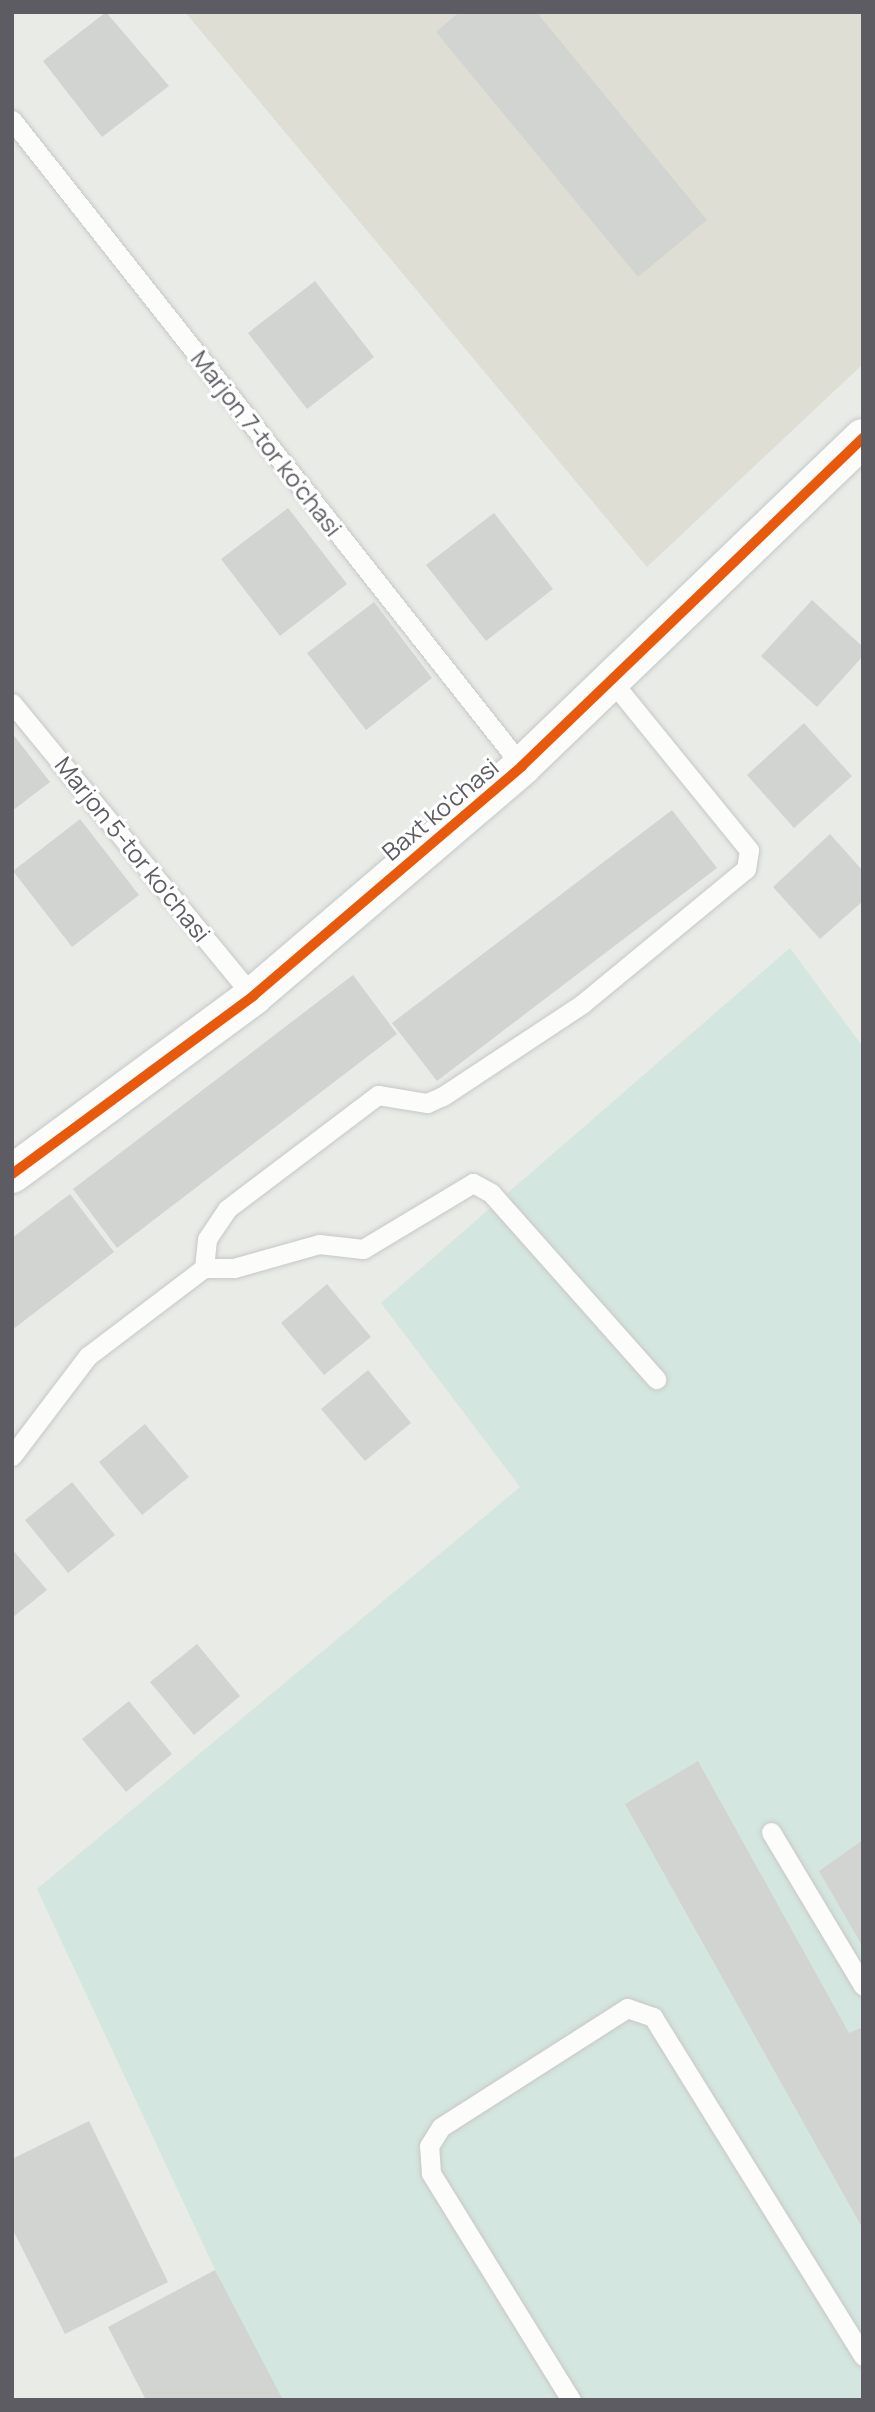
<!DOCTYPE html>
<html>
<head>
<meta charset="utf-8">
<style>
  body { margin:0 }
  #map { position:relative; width:875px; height:2412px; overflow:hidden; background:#e8ebe6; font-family:Manrope,sans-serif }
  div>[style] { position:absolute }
  .medical>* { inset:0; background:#dfded4 }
  .green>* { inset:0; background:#d4e6e0 }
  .building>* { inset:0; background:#d2d4d1 }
  .roads { filter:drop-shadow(0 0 2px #c7c8c8) drop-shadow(0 0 2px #c7c8c8) }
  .service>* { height:19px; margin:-9.5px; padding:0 9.5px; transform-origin:9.5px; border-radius:9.5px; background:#fcfcfb }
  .minor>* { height:38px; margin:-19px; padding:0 19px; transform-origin:19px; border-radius:19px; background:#fcfcfb }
  .cycleway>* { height:10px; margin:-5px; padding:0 5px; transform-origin:5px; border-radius:5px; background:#e8590c }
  span { translate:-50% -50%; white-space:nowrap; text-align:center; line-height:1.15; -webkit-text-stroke:6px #fff; paint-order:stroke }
  .street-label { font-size:24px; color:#5e5c63 }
  .frame { position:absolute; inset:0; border:14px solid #5e5c63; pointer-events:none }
</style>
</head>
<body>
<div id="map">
  <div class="medical">
    <i style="clip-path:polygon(185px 12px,863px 12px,863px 364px,647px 567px)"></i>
  </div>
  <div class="green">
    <i style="clip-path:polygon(790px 948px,863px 1047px,863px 2400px,276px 2400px,37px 1889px,520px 1487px,381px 1303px)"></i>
  </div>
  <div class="building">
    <i style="clip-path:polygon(106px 12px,169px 86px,102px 137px,43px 61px)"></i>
    <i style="clip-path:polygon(459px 12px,543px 12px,539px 15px,707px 220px,638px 277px,436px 32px)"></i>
    <i style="clip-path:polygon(315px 281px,374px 357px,307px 409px,248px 333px)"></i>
    <i style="clip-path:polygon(288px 508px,347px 584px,280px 636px,221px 559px)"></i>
    <i style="clip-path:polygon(494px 513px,553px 589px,486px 641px,426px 565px)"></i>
    <i style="clip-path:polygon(812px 600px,863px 647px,863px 656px,817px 707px,761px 656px)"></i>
    <i style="clip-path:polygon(374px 602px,432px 678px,366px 730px,307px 653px)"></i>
    <i style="clip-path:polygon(804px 723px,852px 776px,794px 828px,747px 775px)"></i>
    <i style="clip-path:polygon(12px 733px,50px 782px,12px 811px)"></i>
    <i style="clip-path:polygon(672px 810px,717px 868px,437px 1081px,392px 1023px)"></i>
    <i style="clip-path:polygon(80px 819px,139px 895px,72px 947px,13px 871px)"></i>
    <i style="clip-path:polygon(830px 834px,863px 871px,863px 901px,820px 939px,773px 887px)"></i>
    <i style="clip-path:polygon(353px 975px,397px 1034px,117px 1248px,73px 1189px)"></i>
    <i style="clip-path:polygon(70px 1194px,114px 1252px,12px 1330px,12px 1238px)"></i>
    <i style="clip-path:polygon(327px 1284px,371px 1337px,324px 1375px,281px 1323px)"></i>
    <i style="clip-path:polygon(368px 1370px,411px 1423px,365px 1461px,321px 1409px)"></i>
    <i style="clip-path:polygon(145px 1424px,189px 1477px,142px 1515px,99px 1462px)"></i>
    <i style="clip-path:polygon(72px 1482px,115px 1535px,68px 1573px,25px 1520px)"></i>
    <i style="clip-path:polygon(12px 1549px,47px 1590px,12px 1618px)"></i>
    <i style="clip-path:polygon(197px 1644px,240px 1696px,194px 1735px,150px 1682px)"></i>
    <i style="clip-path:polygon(129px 1701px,172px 1754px,126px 1792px,82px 1739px)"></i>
    <i style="clip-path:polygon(698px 1761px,849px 2033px,863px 2027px,863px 2229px,625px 1804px)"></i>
    <i style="clip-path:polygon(863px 1840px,863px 1947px,819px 1871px)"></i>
    <i style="clip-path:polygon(89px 2121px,168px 2282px,65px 2334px,12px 2228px,12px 2159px)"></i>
    <i style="clip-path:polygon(215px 2270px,283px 2400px,146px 2400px,108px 2327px)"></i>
  </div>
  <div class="roads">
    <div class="service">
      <i style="left:12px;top:120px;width:823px;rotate:51.71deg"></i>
      <i style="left:12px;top:703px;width:379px;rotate:50.6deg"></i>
      <i style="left:204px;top:1268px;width:30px"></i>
      <i style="left:234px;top:1268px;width:88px;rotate:-15.8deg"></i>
      <i style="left:319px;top:1244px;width:44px;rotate:6.5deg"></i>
      <i style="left:363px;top:1249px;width:128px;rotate:-31deg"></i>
      <i style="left:473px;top:1183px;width:21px;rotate:29deg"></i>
      <i style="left:491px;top:1193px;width:249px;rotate:48.4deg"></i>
      <i style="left:12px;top:1456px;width:126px;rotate:-52.8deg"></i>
      <i style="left:88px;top:1356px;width:146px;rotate:-37.2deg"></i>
      <i style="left:204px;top:1268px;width:29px;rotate:-84deg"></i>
      <i style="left:207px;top:1239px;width:36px;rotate:-56deg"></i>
      <i style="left:227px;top:1209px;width:189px;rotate:-37.1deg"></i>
      <i style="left:378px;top:1095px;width:50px;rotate:9.3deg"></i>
      <i style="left:427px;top:1103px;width:17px;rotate:-24deg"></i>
      <i style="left:443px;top:1096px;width:167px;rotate:-33.5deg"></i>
      <i style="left:582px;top:1004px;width:212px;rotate:-39.5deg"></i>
      <i style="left:746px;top:869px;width:19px;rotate:-81deg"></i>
      <i style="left:749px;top:850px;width:220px;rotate:-129.1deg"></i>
      <i style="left:771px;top:1832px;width:179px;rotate:59.1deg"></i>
      <i style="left:571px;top:2400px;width:267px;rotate:-121.7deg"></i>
      <i style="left:431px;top:2173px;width:27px;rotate:-94deg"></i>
      <i style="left:429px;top:2146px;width:22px;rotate:-58deg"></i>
      <i style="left:441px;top:2127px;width:221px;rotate:-32.6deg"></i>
      <i style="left:627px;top:2008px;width:28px;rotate:19deg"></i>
      <i style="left:653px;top:2017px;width:399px;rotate:58.2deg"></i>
    </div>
    <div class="minor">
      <i style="left:12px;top:1174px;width:300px;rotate:-36.4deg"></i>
      <i style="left:253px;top:996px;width:354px;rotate:-40.5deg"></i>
      <i style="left:522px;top:766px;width:473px;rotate:-43.9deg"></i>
    </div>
  </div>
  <div class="cycleway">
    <i style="left:12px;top:1174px;width:300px;rotate:-36.4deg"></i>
    <i style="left:253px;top:996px;width:354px;rotate:-40.5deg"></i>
    <i style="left:522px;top:766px;width:473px;rotate:-43.9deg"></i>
  </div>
  <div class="street-label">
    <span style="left:267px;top:443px;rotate:52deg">Marjon 7-tor ko'chasi</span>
    <span style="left:440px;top:809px;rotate:-40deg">Baxt ko'chasi</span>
    <span style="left:133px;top:849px;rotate:51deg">Marjon 5-tor ko'chasi</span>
  </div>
  <div class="frame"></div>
</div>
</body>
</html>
